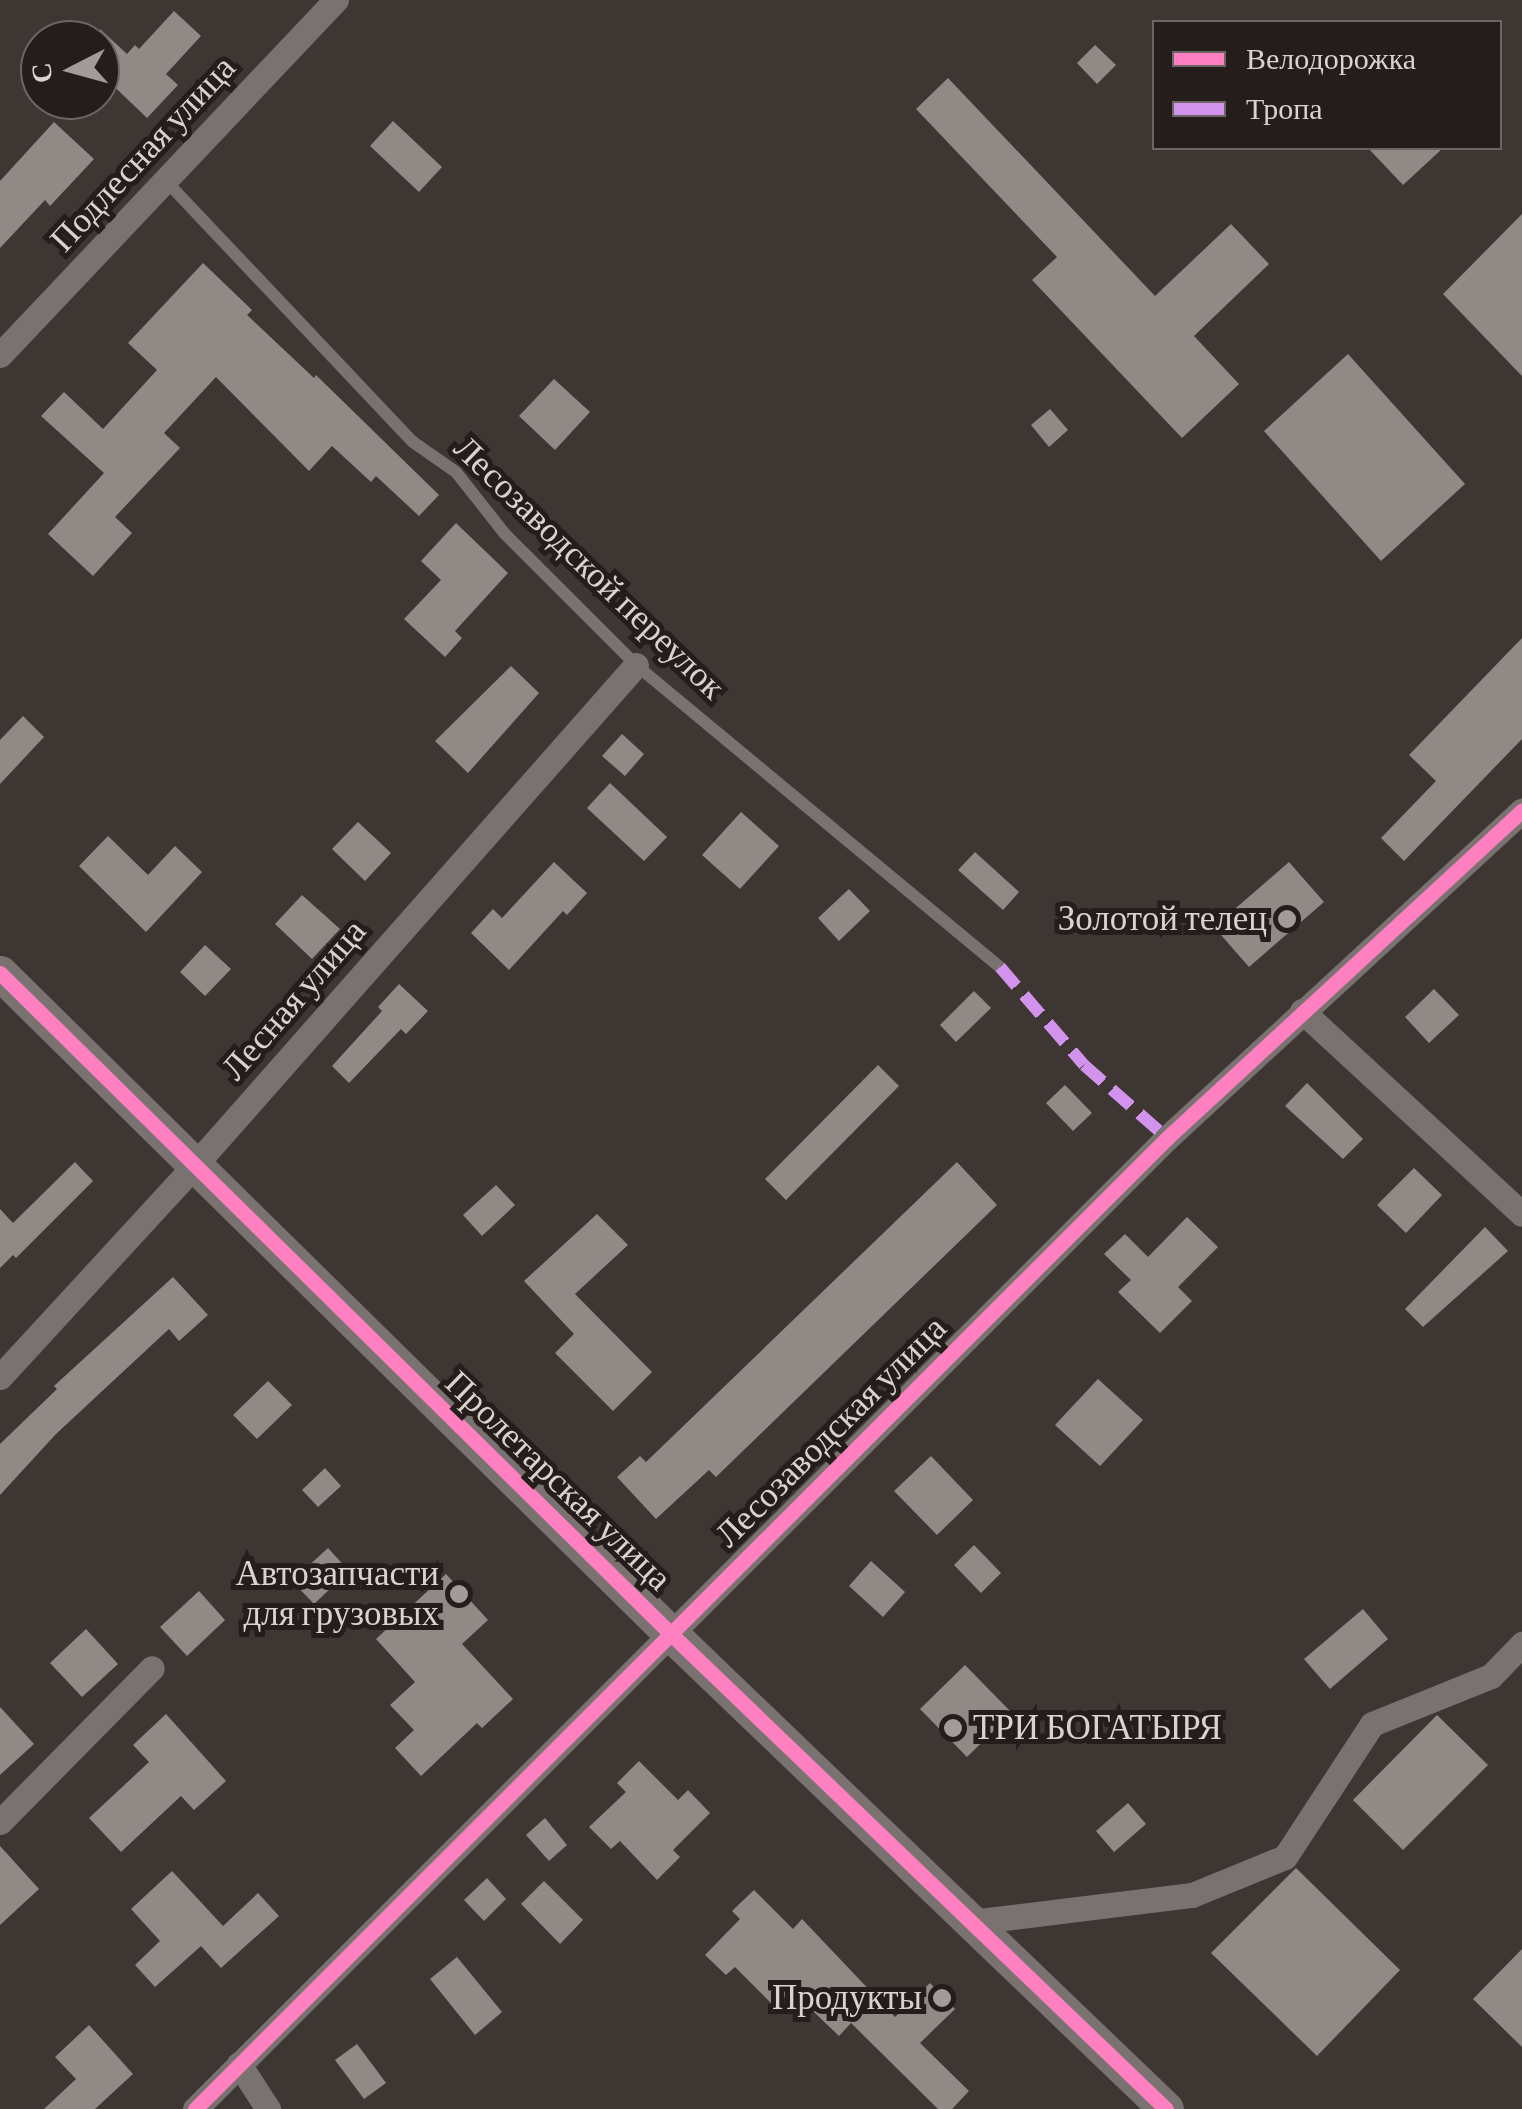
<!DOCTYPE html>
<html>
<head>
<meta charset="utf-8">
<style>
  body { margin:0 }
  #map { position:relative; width:1522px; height:2109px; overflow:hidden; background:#3e3633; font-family:"Crimson Pro",serif }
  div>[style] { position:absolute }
  .building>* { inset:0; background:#908a87 }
  .lane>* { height:12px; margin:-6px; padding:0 6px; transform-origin:6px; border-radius:6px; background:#7a7270 }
  .street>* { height:25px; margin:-12.5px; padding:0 12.5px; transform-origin:12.5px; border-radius:12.5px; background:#7a7270 }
  .secondary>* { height:35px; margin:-17.5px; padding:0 17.5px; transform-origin:17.5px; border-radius:17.5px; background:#7a7270 }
  .quiet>* { height:12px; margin-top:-6px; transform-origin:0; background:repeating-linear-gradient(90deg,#d193ec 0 25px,transparent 0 37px) }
  .cycleway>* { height:15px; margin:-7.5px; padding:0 7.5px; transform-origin:7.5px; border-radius:7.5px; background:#ff80c0 }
  .dots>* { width:28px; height:28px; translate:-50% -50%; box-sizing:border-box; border:5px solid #241d1b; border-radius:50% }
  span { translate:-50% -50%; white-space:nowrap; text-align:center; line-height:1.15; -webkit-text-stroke:10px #241d1b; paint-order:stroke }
  .street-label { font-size:35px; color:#dbd2ce }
  .poi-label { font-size:35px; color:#dbd2ce }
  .right { translate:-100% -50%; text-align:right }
  .left { translate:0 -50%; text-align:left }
  .legend { position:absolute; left:1152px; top:20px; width:350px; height:130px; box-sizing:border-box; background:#241d1b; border:2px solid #6d6563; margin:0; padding:12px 18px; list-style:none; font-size:30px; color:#dbd2ce }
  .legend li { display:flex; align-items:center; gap:20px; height:50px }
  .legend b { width:50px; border:2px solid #6d6563 }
  .north { position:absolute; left:20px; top:20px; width:100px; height:100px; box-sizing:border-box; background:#241d1b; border:2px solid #6d6563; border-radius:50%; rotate:264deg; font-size:28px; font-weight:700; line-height:40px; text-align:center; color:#dbd2ce }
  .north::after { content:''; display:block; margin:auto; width:35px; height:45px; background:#a49b98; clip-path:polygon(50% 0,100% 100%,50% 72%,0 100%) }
</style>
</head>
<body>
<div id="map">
  <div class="building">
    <i style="clip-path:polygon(174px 11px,201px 36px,166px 74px,178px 85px,147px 118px,100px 73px,100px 29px,127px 54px,135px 45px,139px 49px)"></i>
    <i style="clip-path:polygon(1095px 45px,1116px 65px,1097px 84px,1077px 63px)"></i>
    <i style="clip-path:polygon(948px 78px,1155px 296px,1231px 224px,1269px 264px,1194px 336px,1239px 384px,1182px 438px,1032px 280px,1057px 257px,916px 109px)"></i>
    <i style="clip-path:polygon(393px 121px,442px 167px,419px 192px,370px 146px)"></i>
    <i style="clip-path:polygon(54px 122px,94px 159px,50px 206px,45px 200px,0 248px,0 181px)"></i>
    <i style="clip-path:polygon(1368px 148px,1443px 148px,1403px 185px)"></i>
    <i style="clip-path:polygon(1522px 214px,1522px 376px,1443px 294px)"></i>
    <i style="clip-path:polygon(203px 263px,252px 310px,247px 315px,314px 378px,316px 375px,439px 495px,419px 516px,376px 476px,371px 482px,332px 446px,309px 471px,216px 377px,164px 433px,180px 448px,115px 517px,132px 533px,93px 576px,48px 534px,104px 473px,41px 416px,64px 392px,103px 429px,157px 370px,128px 343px)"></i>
    <i style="clip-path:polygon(1348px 354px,1465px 484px,1381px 561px,1264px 431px)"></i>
    <i style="clip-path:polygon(554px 379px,590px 412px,555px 450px,519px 416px)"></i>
    <i style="clip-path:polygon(1050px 409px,1068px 430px,1049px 447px,1031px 425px)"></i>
    <i style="clip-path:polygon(456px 523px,508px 573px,455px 631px,462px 638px,445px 657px,404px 619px,441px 580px,421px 561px)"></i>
    <i style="clip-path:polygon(1522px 638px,1522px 739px,1404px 861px,1381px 838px,1436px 781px,1409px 755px)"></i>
    <i style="clip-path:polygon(511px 666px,539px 693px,468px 773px,435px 741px)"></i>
    <i style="clip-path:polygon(23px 716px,44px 737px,0 784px,0 740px)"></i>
    <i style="clip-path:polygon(622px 734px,644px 754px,625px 776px,602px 756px)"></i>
    <i style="clip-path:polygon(610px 783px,667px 837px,644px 861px,587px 808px)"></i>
    <i style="clip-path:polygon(741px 812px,779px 846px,740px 889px,702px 855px)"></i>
    <i style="clip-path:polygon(358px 822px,391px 853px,365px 881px,332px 849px)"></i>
    <i style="clip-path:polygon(108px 836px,148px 875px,175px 846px,202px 872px,146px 932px,79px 866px)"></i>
    <i style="clip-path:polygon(975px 852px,1019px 892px,1003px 910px,958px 870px)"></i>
    <i style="clip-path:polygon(554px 862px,587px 893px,567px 915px,563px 911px,509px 970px,471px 933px,493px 909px,502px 918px)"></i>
    <i style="clip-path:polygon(1289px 862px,1324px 902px,1249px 967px,1214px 927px)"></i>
    <i style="clip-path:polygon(849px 889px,870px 911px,839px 941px,818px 918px)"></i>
    <i style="clip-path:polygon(302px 895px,340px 929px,312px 959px,275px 924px)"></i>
    <i style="clip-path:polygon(205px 945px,231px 969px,205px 996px,180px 972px)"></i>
    <i style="clip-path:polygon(399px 984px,428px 1011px,406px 1034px,401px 1029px,349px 1083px,332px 1066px,382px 1011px,378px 1007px)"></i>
    <i style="clip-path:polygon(1434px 989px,1459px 1015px,1429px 1043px,1405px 1017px)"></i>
    <i style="clip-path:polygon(974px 991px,991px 1008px,956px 1042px,940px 1025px)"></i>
    <i style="clip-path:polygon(878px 1065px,899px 1086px,786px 1200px,765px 1179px)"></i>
    <i style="clip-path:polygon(1307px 1083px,1363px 1139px,1343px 1159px,1285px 1106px)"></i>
    <i style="clip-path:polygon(1065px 1085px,1092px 1113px,1073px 1131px,1046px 1103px)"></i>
    <i style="clip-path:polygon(75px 1162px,93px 1181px,16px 1258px,13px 1255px,0 1268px,0 1209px,13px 1223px)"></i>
    <i style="clip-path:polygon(957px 1162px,997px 1205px,716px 1477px,709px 1470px,656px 1519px,617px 1477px,640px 1456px,646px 1462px)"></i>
    <i style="clip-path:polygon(1414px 1168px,1442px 1195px,1406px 1233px,1377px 1205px)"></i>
    <i style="clip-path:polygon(496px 1185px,515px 1205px,482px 1236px,463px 1215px)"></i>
    <i style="clip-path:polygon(597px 1214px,628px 1245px,575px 1294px,652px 1372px,613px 1411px,555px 1353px,574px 1334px,524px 1281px)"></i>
    <i style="clip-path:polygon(1187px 1217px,1218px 1247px,1178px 1287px,1192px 1301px,1160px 1333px,1118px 1292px,1131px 1280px,1104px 1254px,1125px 1234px,1148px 1257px)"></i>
    <i style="clip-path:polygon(1485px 1227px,1508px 1251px,1423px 1327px,1405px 1309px)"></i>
    <i style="clip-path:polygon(173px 1277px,208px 1315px,179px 1341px,169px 1329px,56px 1434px,0 1495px,0 1444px,57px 1389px,54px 1386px)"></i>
    <i style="clip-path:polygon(1098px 1379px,1143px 1420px,1100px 1466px,1055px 1425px)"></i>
    <i style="clip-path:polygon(268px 1381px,292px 1405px,257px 1439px,233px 1415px)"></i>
    <i style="clip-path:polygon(931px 1456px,973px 1500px,937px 1535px,894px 1491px)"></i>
    <i style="clip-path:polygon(325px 1468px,341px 1486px,318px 1507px,302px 1490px)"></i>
    <i style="clip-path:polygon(974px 1545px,1001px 1573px,981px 1593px,954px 1565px)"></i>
    <i style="clip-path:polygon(328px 1548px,349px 1571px,314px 1604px,292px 1581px)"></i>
    <i style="clip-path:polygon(871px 1561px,905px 1592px,883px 1617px,849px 1586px)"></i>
    <i style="clip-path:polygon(446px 1574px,488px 1620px,462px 1644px,513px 1699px,482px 1728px,477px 1723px,421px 1776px,395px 1748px,414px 1730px,390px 1705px,415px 1682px,376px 1639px)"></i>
    <i style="clip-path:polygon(199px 1591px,225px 1620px,187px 1656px,160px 1627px)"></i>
    <i style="clip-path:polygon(1363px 1609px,1388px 1639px,1330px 1689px,1304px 1659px)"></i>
    <i style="clip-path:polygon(86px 1629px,118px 1664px,82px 1697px,50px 1663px)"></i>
    <i style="clip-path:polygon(965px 1665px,1012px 1713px,967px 1757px,920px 1709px)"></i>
    <i style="clip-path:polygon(0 1707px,34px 1744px,0 1775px)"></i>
    <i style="clip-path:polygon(166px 1714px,226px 1781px,194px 1810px,181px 1796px,121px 1852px,89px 1818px,149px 1762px,133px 1745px)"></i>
    <i style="clip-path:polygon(1437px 1715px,1488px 1765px,1403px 1850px,1353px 1800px)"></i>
    <i style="clip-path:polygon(639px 1761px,678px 1800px,688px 1790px,710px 1813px,673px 1850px,680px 1857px,657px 1880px,620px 1841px,611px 1849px,589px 1827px,626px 1792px,617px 1783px)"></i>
    <i style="clip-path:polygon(1128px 1803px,1146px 1824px,1114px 1852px,1096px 1831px)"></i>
    <i style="clip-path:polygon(545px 1818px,567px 1845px,549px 1861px,526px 1835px)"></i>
    <i style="clip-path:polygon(0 1846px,39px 1889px,0 1925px)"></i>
    <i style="clip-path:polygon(1296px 1868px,1400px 1970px,1317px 2056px,1211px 1953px)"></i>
    <i style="clip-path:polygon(172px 1871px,223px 1926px,258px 1893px,279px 1916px,221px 1968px,201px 1946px,155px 1987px,135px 1965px,160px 1941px,131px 1909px)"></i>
    <i style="clip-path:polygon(487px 1878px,506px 1899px,484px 1921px,464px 1900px)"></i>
    <i style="clip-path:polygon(544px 1881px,583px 1920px,560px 1944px,521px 1904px)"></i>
    <i style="clip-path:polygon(754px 1890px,793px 1929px,802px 1919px,895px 2017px,930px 1983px,955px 2009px,920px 2043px,969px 2091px,952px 2109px,938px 2109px,851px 2023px,839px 2036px,791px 1990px,775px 2007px,735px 1967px,726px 1975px,705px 1955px,740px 1919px,732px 1911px)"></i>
    <i style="clip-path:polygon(1522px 1949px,1522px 2047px,1473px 1999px)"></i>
    <i style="clip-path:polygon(457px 1957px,502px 2012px,475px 2035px,430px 1979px)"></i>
    <i style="clip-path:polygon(89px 2025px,133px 2074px,95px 2109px,44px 2109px,76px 2079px,55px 2057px)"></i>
    <i style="clip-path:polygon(357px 2044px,386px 2083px,364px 2099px,335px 2060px)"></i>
  </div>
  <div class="lane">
    <i style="left:166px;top:181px;width:359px;rotate:46.6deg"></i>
    <i style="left:413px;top:442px;width:52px;rotate:34.9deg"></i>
    <i style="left:456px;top:472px;width:79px;rotate:51.7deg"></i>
    <i style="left:505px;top:534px;width:185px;rotate:45deg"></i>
    <i style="left:636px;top:665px;width:473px;rotate:39.7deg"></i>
  </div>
  <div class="street">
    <i style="left:0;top:355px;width:489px;rotate:-46.6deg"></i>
    <i style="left:1302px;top:1011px;width:299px;rotate:42.7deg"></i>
    <i style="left:0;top:1377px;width:287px;rotate:-47.4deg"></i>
    <i style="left:194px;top:1166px;width:668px;rotate:-48.58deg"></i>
    <i style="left:0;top:1822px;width:216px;rotate:-45.4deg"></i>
    <i style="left:971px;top:1922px;width:223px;rotate:-7deg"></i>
    <i style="left:1192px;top:1895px;width:100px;rotate:-22.2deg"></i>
    <i style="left:1285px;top:1857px;width:159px;rotate:-56.8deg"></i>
    <i style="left:1372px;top:1724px;width:128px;rotate:-22deg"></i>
    <i style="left:1491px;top:1676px;width:45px;rotate:-45.9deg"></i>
    <i style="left:239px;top:2064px;width:54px;rotate:57.2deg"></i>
    <i style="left:195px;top:2109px;width:1374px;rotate:-44.97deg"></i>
    <i style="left:1167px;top:1138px;width:483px;rotate:-42.7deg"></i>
  </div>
  <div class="secondary">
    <i style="left:0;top:973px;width:942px;rotate:44.57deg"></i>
    <i style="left:671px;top:1634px;width:686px;rotate:43.82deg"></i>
  </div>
  <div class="quiet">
    <i style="left:1000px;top:967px;width:129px;rotate:49.4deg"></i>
    <i style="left:1084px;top:1065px;width:111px;rotate:41.3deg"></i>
  </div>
  <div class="cycleway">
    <i style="left:0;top:973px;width:942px;rotate:44.57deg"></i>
    <i style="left:671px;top:1634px;width:686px;rotate:43.82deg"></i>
    <i style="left:195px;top:2109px;width:1374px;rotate:-44.97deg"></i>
    <i style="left:1167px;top:1138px;width:483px;rotate:-42.7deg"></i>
  </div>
  <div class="dots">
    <i style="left:1287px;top:919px;background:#a49b98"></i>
    <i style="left:459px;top:1594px;background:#a49b98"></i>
    <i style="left:953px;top:1728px;background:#a49b98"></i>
    <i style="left:942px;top:1998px;background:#a49b98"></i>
  </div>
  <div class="street-label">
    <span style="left:143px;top:154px;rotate:-47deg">Подлесная улица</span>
    <span style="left:589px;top:568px;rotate:44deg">Лесозаводской переулок</span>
    <span style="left:294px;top:1000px;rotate:-49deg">Лесная улица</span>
    <span style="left:831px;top:1432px;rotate:-45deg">Лесозаводская улица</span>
    <span style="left:558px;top:1481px;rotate:44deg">Пролетарская улица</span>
  </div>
  <div class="poi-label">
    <span class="right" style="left:1267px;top:919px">Золотой телец</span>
    <span class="right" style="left:439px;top:1594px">Автозапчасти<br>для грузовых</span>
    <span class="left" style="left:973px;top:1728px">ТРИ БОГАТЫРЯ</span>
    <span class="right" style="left:922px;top:1998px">Продукты</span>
  </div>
  <ul class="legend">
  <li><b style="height:12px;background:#ff80c0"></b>Велодорожка</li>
  <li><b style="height:12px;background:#d193ec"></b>Тропа</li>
  </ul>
  <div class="north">С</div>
</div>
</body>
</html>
